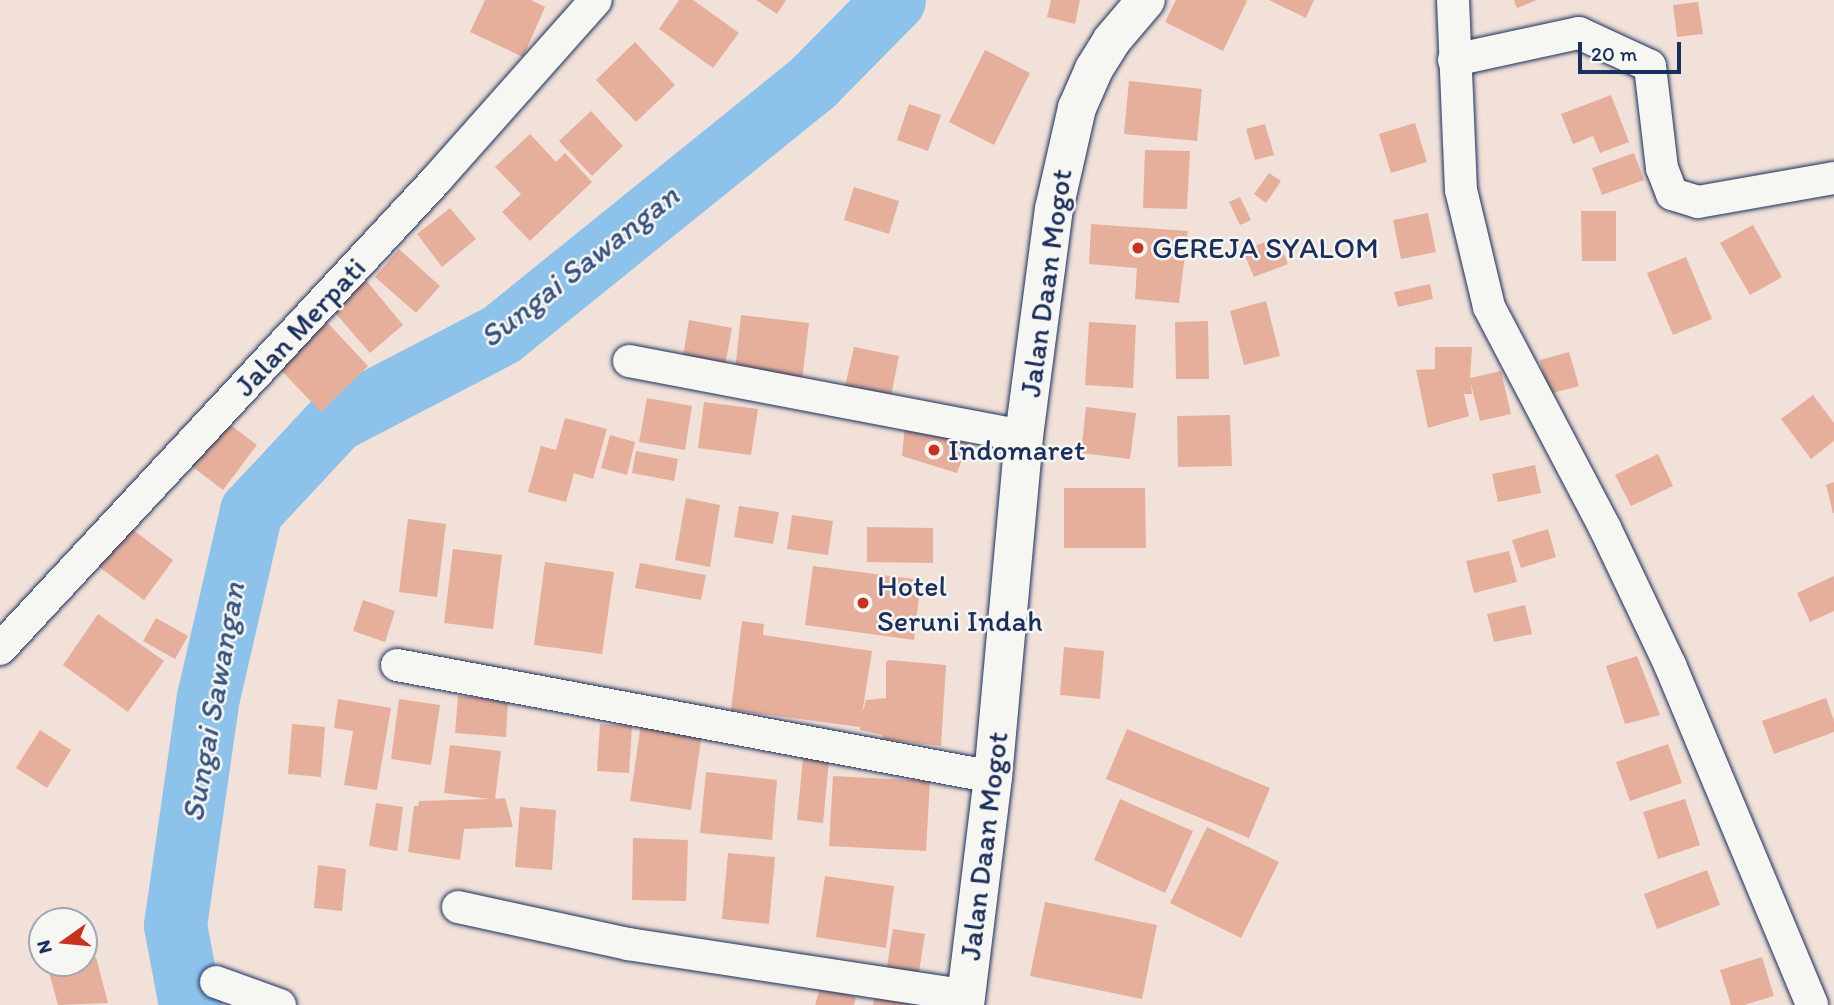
<!DOCTYPE html>
<html>
<head>
<meta charset="utf-8">
<style>
  body { margin:0 }
  #map { position:relative; width:1834px; height:1005px; overflow:hidden; background:#f1e1d8; font-family:Itim,sans-serif }
  div>[style] { position:absolute }
  .river>* { height:63px; margin:-31.5px; padding:0 31.5px; transform-origin:31.5px; border-radius:31.5px; background:#8dc3eb }
  .building>* { inset:0; background:#e6af9c }
  .roads { filter:drop-shadow(0 0 2px #1b2f5e) drop-shadow(0 0 2px #1b2f5e) }
  .minor>* { height:32px; margin:-16px; padding:0 16px; transform-origin:16px; border-radius:16px; background:#f6f6f2 }
  .secondary>* { height:38px; margin:-19px; padding:0 19px; transform-origin:19px; border-radius:19px; background:#f6f6f2 }
  .dots>* { width:19px; height:19px; translate:-50% -50%; box-sizing:border-box; border:4px solid #f6f6f2; border-radius:50% }
  span { translate:-50% -50%; white-space:nowrap; text-align:center; line-height:1.15; -webkit-text-stroke:5px #f6f6f2; paint-order:stroke }
  .poi-label { font-size:30px; color:#1b2f5e }
  .left { translate:0 -50%; text-align:left }
  .street-label { font-size:30px; color:#1b2f5e }
  .water-label { font-size:32px; color:#385481; font-style:italic }
  .north { position:absolute; left:28px; top:907px; width:70px; height:70px; box-sizing:border-box; background:#f6f6f2; border:2px solid #9ea6b7; border-radius:50%; rotate:255deg; font-size:19px; font-weight:700; line-height:28px; text-align:center; color:#1b2f5e }
  .north::after { content:''; display:block; margin:auto; width:24px; height:32px; background:#c8321e; clip-path:polygon(50% 0,100% 100%,50% 72%,0 100%) }
  .scale { position:absolute; left:1578px; top:42px; width:103px; height:32px; box-sizing:border-box; border:4px solid #1b2f5e; border-top:0; padding-left:9px; font-size:21px; line-height:24px; white-space:nowrap; color:#1b2f5e; -webkit-text-stroke:5px #f6f6f2; paint-order:stroke }
</style>
</head>
<body>
<div id="map">
  <div class="river">
    <i style="left:190px;top:1005px;width:81px;rotate:-100.6deg"></i>
    <i style="left:175px;top:925px;width:230px;rotate:-81.8deg"></i>
    <i style="left:208px;top:697px;width:191px;rotate:-77deg"></i>
    <i style="left:251px;top:511px;width:125px;rotate:-47deg"></i>
    <i style="left:336px;top:420px;width:186px;rotate:-27.5deg"></i>
    <i style="left:501px;top:334px;width:402px;rotate:-38.9deg"></i>
    <i style="left:814px;top:81px;width:114px;rotate:-45.4deg"></i>
  </div>
  <div class="building">
    <i style="clip-path:polygon(485px 0,531px 0,545px 7px,523px 57px,470px 32px)"></i>
    <i style="clip-path:polygon(679px 0,693px 0,739px 33px,713px 68px,659px 29px)"></i>
    <i style="clip-path:polygon(756px 0,786px 0,777px 14px)"></i>
    <i style="clip-path:polygon(1051px 0,1080px 0,1075px 24px,1047px 17px)"></i>
    <i style="clip-path:polygon(1176px 0,1245px 0,1247px 1px,1223px 51px,1165px 22px)"></i>
    <i style="clip-path:polygon(1269px 0,1314px 0,1306px 18px)"></i>
    <i style="clip-path:polygon(1514px 0,1537px 0,1517px 8px)"></i>
    <i style="clip-path:polygon(1698px 2px,1703px 34px,1677px 37px,1673px 5px)"></i>
    <i style="clip-path:polygon(635px 42px,675px 85px,636px 122px,596px 80px)"></i>
    <i style="clip-path:polygon(985px 50px,1030px 73px,994px 145px,949px 122px)"></i>
    <i style="clip-path:polygon(1129px 81px,1202px 89px,1197px 141px,1124px 134px)"></i>
    <i style="clip-path:polygon(1611px 95px,1629px 142px,1600px 153px,1593px 136px,1573px 144px,1561px 114px)"></i>
    <i style="clip-path:polygon(909px 104px,941px 115px,928px 151px,897px 140px)"></i>
    <i style="clip-path:polygon(591px 111px,623px 146px,592px 176px,559px 141px)"></i>
    <i style="clip-path:polygon(1415px 123px,1427px 162px,1391px 173px,1379px 134px)"></i>
    <i style="clip-path:polygon(1265px 124px,1274px 155px,1255px 160px,1246px 129px)"></i>
    <i style="clip-path:polygon(530px 134px,556px 162px,565px 153px,592px 182px,530px 241px,502px 212px,521px 194px,495px 167px)"></i>
    <i style="clip-path:polygon(1145px 150px,1190px 151px,1187px 209px,1143px 208px)"></i>
    <i style="clip-path:polygon(1634px 153px,1644px 180px,1602px 195px,1592px 168px)"></i>
    <i style="clip-path:polygon(1269px 173px,1281px 181px,1266px 203px,1254px 194px)"></i>
    <i style="clip-path:polygon(854px 187px,899px 201px,889px 234px,844px 220px)"></i>
    <i style="clip-path:polygon(1240px 197px,1251px 220px,1240px 225px,1229px 202px)"></i>
    <i style="clip-path:polygon(450px 208px,476px 239px,442px 267px,417px 234px)"></i>
    <i style="clip-path:polygon(1581px 211px,1616px 211px,1616px 261px,1582px 261px)"></i>
    <i style="clip-path:polygon(1428px 213px,1436px 252px,1401px 259px,1393px 220px)"></i>
    <i style="clip-path:polygon(1091px 224px,1188px 231px,1179px 303px,1135px 299px,1137px 268px,1089px 264px)"></i>
    <i style="clip-path:polygon(1753px 225px,1782px 277px,1750px 295px,1720px 243px)"></i>
    <i style="clip-path:polygon(1277px 237px,1288px 264px,1254px 277px,1243px 251px)"></i>
    <i style="clip-path:polygon(399px 249px,440px 286px,416px 313px,375px 277px)"></i>
    <i style="clip-path:polygon(1686px 257px,1712px 319px,1673px 335px,1647px 273px)"></i>
    <i style="clip-path:polygon(364px 278px,403px 325px,370px 353px,330px 307px)"></i>
    <i style="clip-path:polygon(1430px 284px,1433px 299px,1398px 307px,1394px 292px)"></i>
    <i style="clip-path:polygon(1266px 301px,1280px 356px,1244px 365px,1230px 311px)"></i>
    <i style="clip-path:polygon(741px 315px,809px 323px,801px 389px,734px 380px)"></i>
    <i style="clip-path:polygon(323px 318px,368px 366px,321px 412px,275px 364px)"></i>
    <i style="clip-path:polygon(689px 320px,732px 328px,723px 376px,681px 368px)"></i>
    <i style="clip-path:polygon(1208px 321px,1209px 379px,1176px 379px,1175px 322px)"></i>
    <i style="clip-path:polygon(1089px 322px,1136px 325px,1133px 388px,1085px 385px)"></i>
    <i style="clip-path:polygon(854px 347px,899px 356px,890px 401px,844px 391px)"></i>
    <i style="clip-path:polygon(1435px 347px,1472px 347px,1470px 378px,1501px 371px,1511px 414px,1480px 421px,1471px 384px,1472px 394px,1464px 394px,1469px 416px,1428px 428px,1416px 370px,1435px 369px)"></i>
    <i style="clip-path:polygon(1569px 352px,1579px 386px,1549px 394px,1540px 360px)"></i>
    <i style="clip-path:polygon(1813px 395px,1834px 423px,1834px 441px,1811px 459px,1781px 419px)"></i>
    <i style="clip-path:polygon(647px 398px,692px 406px,685px 450px,639px 442px)"></i>
    <i style="clip-path:polygon(704px 402px,758px 409px,751px 455px,698px 448px)"></i>
    <i style="clip-path:polygon(1086px 407px,1136px 413px,1130px 459px,1081px 453px)"></i>
    <i style="clip-path:polygon(1230px 415px,1232px 466px,1178px 467px,1177px 416px)"></i>
    <i style="clip-path:polygon(565px 418px,607px 429px,593px 479px,574px 473px,566px 502px,528px 492px,541px 446px,556px 450px)"></i>
    <i style="clip-path:polygon(224px 420px,257px 445px,223px 490px,190px 465px)"></i>
    <i style="clip-path:polygon(905px 425px,968px 443px,957px 473px,902px 456px)"></i>
    <i style="clip-path:polygon(610px 435px,635px 442px,627px 475px,601px 468px)"></i>
    <i style="clip-path:polygon(636px 451px,678px 459px,674px 481px,632px 473px)"></i>
    <i style="clip-path:polygon(1658px 454px,1673px 486px,1631px 506px,1615px 475px)"></i>
    <i style="clip-path:polygon(1535px 465px,1541px 493px,1498px 502px,1492px 474px)"></i>
    <i style="clip-path:polygon(1834px 482px,1834px 513px,1833px 513px,1826px 485px)"></i>
    <i style="clip-path:polygon(1064px 488px,1145px 488px,1146px 548px,1064px 548px)"></i>
    <i style="clip-path:polygon(686px 498px,720px 505px,710px 567px,675px 560px)"></i>
    <i style="clip-path:polygon(739px 506px,779px 512px,773px 544px,734px 537px)"></i>
    <i style="clip-path:polygon(792px 515px,833px 521px,828px 555px,787px 549px)"></i>
    <i style="clip-path:polygon(408px 519px,446px 524px,437px 597px,399px 592px)"></i>
    <i style="clip-path:polygon(128px 526px,173px 560px,144px 600px,99px 567px)"></i>
    <i style="clip-path:polygon(867px 527px,933px 528px,933px 563px,867px 562px)"></i>
    <i style="clip-path:polygon(1548px 529px,1556px 557px,1521px 568px,1512px 540px)"></i>
    <i style="clip-path:polygon(453px 549px,502px 555px,493px 629px,444px 623px)"></i>
    <i style="clip-path:polygon(1509px 551px,1517px 582px,1474px 593px,1466px 561px)"></i>
    <i style="clip-path:polygon(545px 562px,614px 572px,602px 654px,534px 645px)"></i>
    <i style="clip-path:polygon(640px 563px,706px 575px,701px 600px,635px 588px)"></i>
    <i style="clip-path:polygon(813px 566px,921px 580px,914px 640px,805px 625px)"></i>
    <i style="clip-path:polygon(1834px 576px,1834px 611px,1810px 622px,1797px 593px)"></i>
    <i style="clip-path:polygon(363px 600px,395px 611px,385px 642px,353px 631px)"></i>
    <i style="clip-path:polygon(1525px 605px,1532px 634px,1494px 642px,1487px 614px)"></i>
    <i style="clip-path:polygon(98px 614px,164px 661px,128px 712px,63px 665px)"></i>
    <i style="clip-path:polygon(156px 618px,188px 636px,175px 659px,143px 641px)"></i>
    <i style="clip-path:polygon(742px 621px,764px 624px,763px 635px,872px 651px,862px 714px,866px 700px,886px 698px,886px 662px,889px 660px,946px 665px,941px 746px,883px 739px,883px 735px,860px 730px,860px 727px,731px 710px)"></i>
    <i style="clip-path:polygon(1064px 647px,1104px 651px,1100px 699px,1060px 695px)"></i>
    <i style="clip-path:polygon(1637px 656px,1660px 715px,1625px 724px,1606px 666px)"></i>
    <i style="clip-path:polygon(458px 696px,508px 700px,506px 737px,455px 733px)"></i>
    <i style="clip-path:polygon(1826px 698px,1834px 721px,1834px 732px,1774px 754px,1762px 721px)"></i>
    <i style="clip-path:polygon(338px 699px,391px 708px,377px 790px,344px 785px,353px 731px,334px 728px)"></i>
    <i style="clip-path:polygon(399px 699px,440px 705px,431px 765px,391px 759px)"></i>
    <i style="clip-path:polygon(642px 716px,703px 725px,691px 810px,630px 801px)"></i>
    <i style="clip-path:polygon(292px 724px,325px 727px,321px 777px,288px 774px)"></i>
    <i style="clip-path:polygon(600px 724px,632px 726px,629px 773px,597px 771px)"></i>
    <i style="clip-path:polygon(1127px 729px,1270px 788px,1249px 838px,1106px 779px)"></i>
    <i style="clip-path:polygon(40px 730px,71px 750px,47px 788px,16px 768px)"></i>
    <i style="clip-path:polygon(1668px 744px,1682px 783px,1630px 801px,1616px 762px)"></i>
    <i style="clip-path:polygon(450px 745px,501px 751px,495px 799px,505px 798px,513px 827px,464px 829px,460px 860px,408px 852px,414px 806px,418px 806px,419px 801px,490px 799px,444px 793px)"></i>
    <i style="clip-path:polygon(804px 748px,830px 750px,823px 823px,797px 820px)"></i>
    <i style="clip-path:polygon(706px 772px,777px 780px,772px 840px,700px 833px)"></i>
    <i style="clip-path:polygon(833px 776px,930px 781px,926px 851px,829px 846px)"></i>
    <i style="clip-path:polygon(1120px 799px,1193px 831px,1165px 893px,1094px 860px)"></i>
    <i style="clip-path:polygon(1685px 799px,1700px 845px,1658px 859px,1643px 812px)"></i>
    <i style="clip-path:polygon(376px 803px,403px 807px,397px 851px,369px 846px)"></i>
    <i style="clip-path:polygon(520px 807px,556px 810px,552px 870px,515px 867px)"></i>
    <i style="clip-path:polygon(1207px 827px,1279px 862px,1241px 938px,1170px 903px)"></i>
    <i style="clip-path:polygon(633px 838px,688px 840px,686px 901px,632px 900px)"></i>
    <i style="clip-path:polygon(728px 853px,775px 857px,769px 924px,722px 919px)"></i>
    <i style="clip-path:polygon(318px 865px,346px 869px,342px 911px,314px 908px)"></i>
    <i style="clip-path:polygon(1707px 870px,1720px 905px,1657px 929px,1644px 894px)"></i>
    <i style="clip-path:polygon(825px 876px,894px 886px,886px 948px,816px 937px)"></i>
    <i style="clip-path:polygon(1045px 902px,1157px 925px,1142px 999px,1030px 976px)"></i>
    <i style="clip-path:polygon(75px 910px,79px 921px,42px 921px,42px 920px)"></i>
    <i style="clip-path:polygon(893px 929px,925px 934px,918px 978px,886px 973px)"></i>
    <i style="clip-path:polygon(96px 957px,108px 1003px,58px 1005px,48px 969px,84px 963px,84px 960px)"></i>
    <i style="clip-path:polygon(1762px 957px,1774px 996px,1744px 1005px,1731px 1005px,1720px 970px)"></i>
    <i style="clip-path:polygon(821px 986px,856px 997px,854px 1005px,815px 1005px)"></i>
    <i style="clip-path:polygon(876px 987px,919px 996px,917px 1005px,873px 1005px)"></i>
  </div>
  <div class="roads">
    <div class="minor">
      <i style="left:1453px;top:0;width:190px;rotate:87.6deg"></i>
      <i style="left:1461px;top:190px;width:120px;rotate:76.5deg"></i>
      <i style="left:1489px;top:307px;width:250px;rotate:62.3deg"></i>
      <i style="left:1605px;top:528px;width:152px;rotate:64.6deg"></i>
      <i style="left:1670px;top:665px;width:368px;rotate:67.3deg"></i>
      <i style="left:1454px;top:60px;width:128px;rotate:-12.2deg"></i>
      <i style="left:1579px;top:33px;width:78px;rotate:24.9deg"></i>
      <i style="left:1650px;top:66px;width:103px;rotate:83.3deg"></i>
      <i style="left:1662px;top:168px;width:28px;rotate:69deg"></i>
      <i style="left:1672px;top:194px;width:27px;rotate:17deg"></i>
      <i style="left:1698px;top:202px;width:138px;rotate:-10deg"></i>
      <i style="left:629px;top:361px;width:402px;rotate:10.8deg"></i>
      <i style="left:0;top:649px;width:642px;rotate:-47.08deg"></i>
      <i style="left:437px;top:179px;width:239px;rotate:-48.4deg"></i>
      <i style="left:397px;top:665px;width:606px;rotate:10.64deg"></i>
      <i style="left:458px;top:907px;width:174px;rotate:12.3deg"></i>
      <i style="left:628px;top:944px;width:342px;rotate:8.7deg"></i>
      <i style="left:216px;top:982px;width:68px;rotate:19.8deg"></i>
    </div>
    <div class="secondary">
      <i style="left:965px;top:1005px;width:230px;rotate:-83deg"></i>
      <i style="left:993px;top:777px;width:342px;rotate:-84.8deg"></i>
      <i style="left:1024px;top:436px;width:229px;rotate:-82.5deg"></i>
      <i style="left:1054px;top:209px;width:104px;rotate:-77.2deg"></i>
      <i style="left:1077px;top:108px;width:43px;rotate:-66.4deg"></i>
      <i style="left:1094px;top:69px;width:34px;rotate:-58deg"></i>
      <i style="left:1112px;top:40px;width:52px;rotate:-49.6deg"></i>
    </div>
  </div>
  <div class="dots">
    <i style="left:1138px;top:248px;background:#c8321e"></i>
    <i style="left:934px;top:450px;background:#c8321e"></i>
    <i style="left:863px;top:603px;background:#c8321e"></i>
  </div>
  <div class="poi-label">
    <span class="left" style="left:1152px;top:248px">GEREJA SYALOM</span>
    <span class="left" style="left:948px;top:450px">Indomaret</span>
    <span class="left" style="left:877px;top:603px">Hotel<br>Seruni Indah</span>
  </div>
  <div class="street-label">
    <span style="left:1046px;top:283px;rotate:-82deg">Jalan Daan Mogot</span>
    <span style="left:300px;top:327px;rotate:-47deg">Jalan Merpati</span>
    <span style="left:984px;top:846px;rotate:-83deg">Jalan Daan Mogot</span>
  </div>
  <div class="water-label">
    <span style="left:579px;top:266px;rotate:-38deg">Sungai Sawangan</span>
    <span style="left:213px;top:702px;rotate:-80deg">Sungai Sawangan</span>
  </div>
  <div class="north">N</div>
  <div class="scale">20 m</div>
</div>
</body>
</html>
